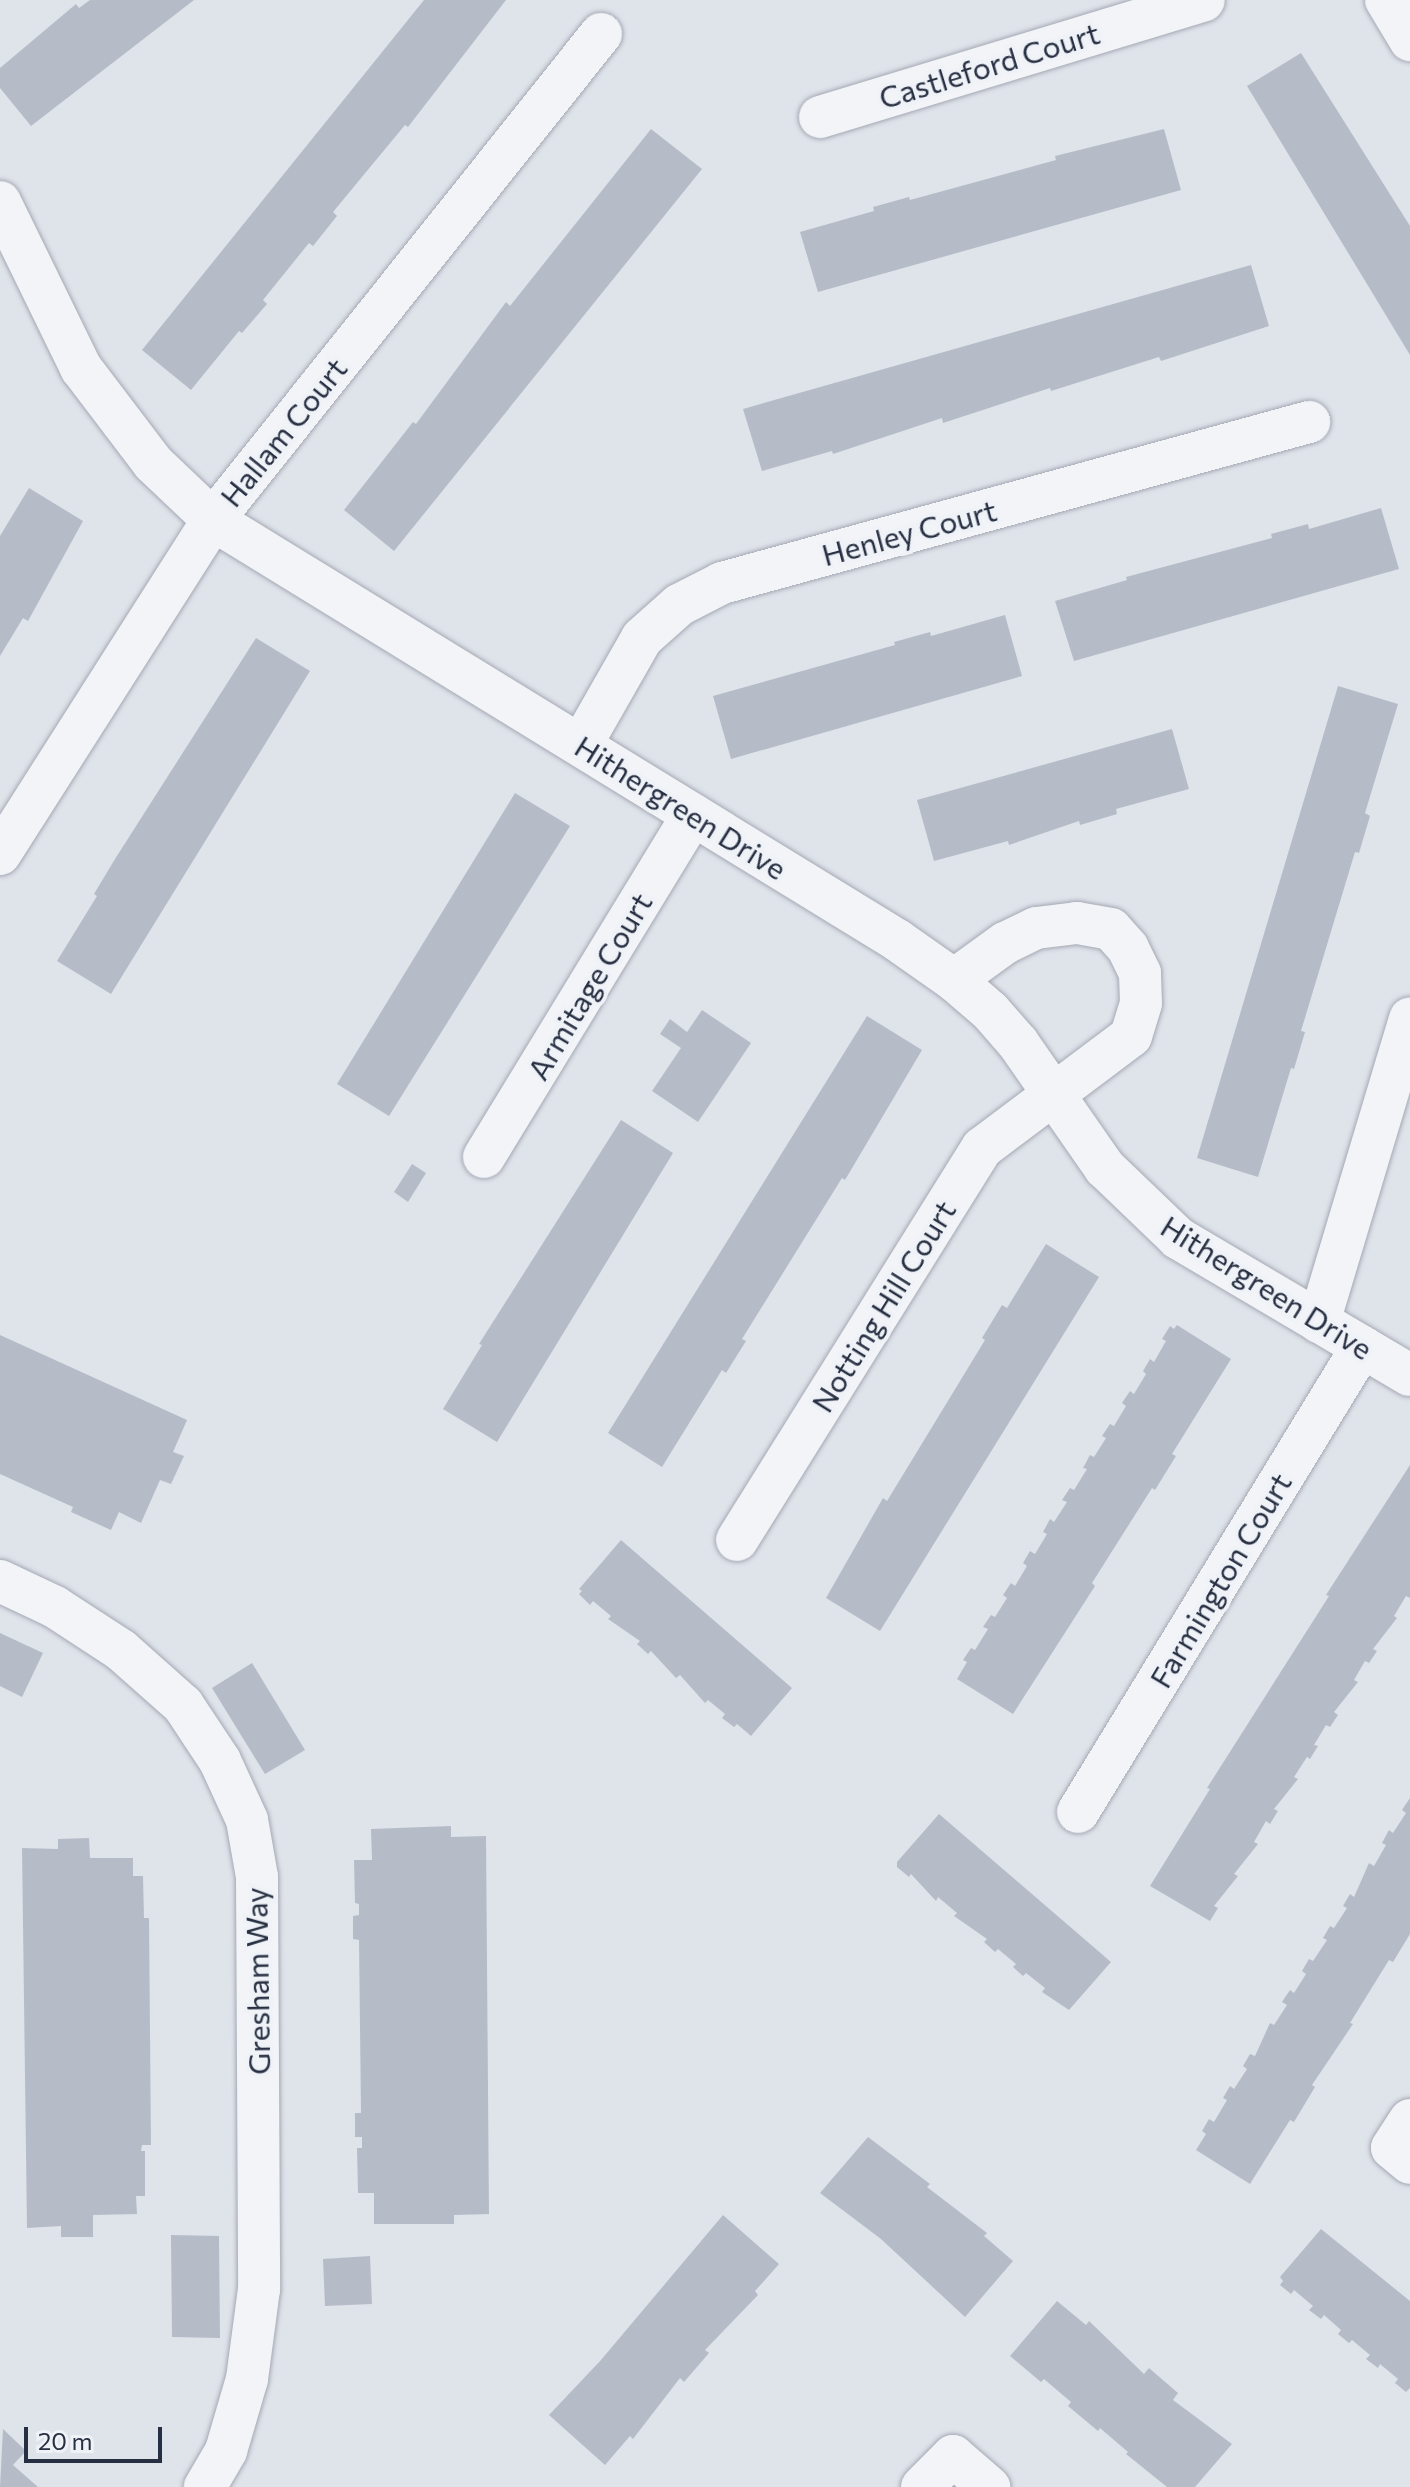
<!DOCTYPE html>
<html>
<head>
<meta charset="utf-8">
<style>
  body { margin:0 }
  #map { position:relative; width:1410px; height:2487px; overflow:hidden; background:#dfe3ea; font-family:Commissioner,sans-serif }
  div>[style] { position:absolute }
  .building>* { inset:0; background:#b6bcc7 }
  .roads { filter:drop-shadow(0 0 2px #a4a9b4) drop-shadow(0 0 2px #a4a9b4) }
  .minor>* { height:42px; margin:-21px; padding:0 21px; transform-origin:21px; border-radius:21px; background:#f2f4f8 }
  span { translate:-50% -50%; white-space:nowrap; text-align:center; line-height:1.15; -webkit-text-stroke:8px #eff2f7; paint-order:stroke }
  .street-label { font-size:30px; color:#272f42 }
  .scale { position:absolute; left:24px; top:2427px; width:138px; height:36px; box-sizing:border-box; border:4px solid #272f42; border-top:0; padding-left:10px; font-size:24px; line-height:28px; white-space:nowrap; color:#272f42; -webkit-text-stroke:6px #eff2f7; paint-order:stroke }
</style>
</head>
<body>
<div id="map">
  <div class="building">
    <i style="clip-path:polygon(90px 0,194px 0,31px 126px,0 88px,0 68px,76px 4px,79px 8px)"></i>
    <i style="clip-path:polygon(424px 0,506px 0,408px 127px,405px 125px,333px 212px,337px 216px,313px 246px,309px 243px,263px 300px,267px 304px,242px 333px,239px 331px,191px 390px,142px 350px)"></i>
    <i style="clip-path:polygon(1301px 53px,1410px 226px,1410px 355px,1247px 86px)"></i>
    <i style="clip-path:polygon(651px 129px,702px 169px,394px 551px,344px 510px,413px 422px,416px 424px,506px 302px,510px 306px)"></i>
    <i style="clip-path:polygon(1164px 129px,1181px 190px,818px 292px,800px 232px,874px 211px,873px 207px,909px 197px,910px 200px,1056px 160px,1055px 156px)"></i>
    <i style="clip-path:polygon(1251px 265px,1269px 326px,1161px 361px,1159px 357px,1051px 391px,1050px 388px,943px 423px,942px 418px,833px 454px,832px 451px,762px 471px,743px 409px)"></i>
    <i style="clip-path:polygon(29px 488px,83px 521px,28px 621px,23px 618px,0 656px,0 536px)"></i>
    <i style="clip-path:polygon(1381px 508px,1399px 569px,1074px 661px,1055px 601px,1127px 580px,1126px 577px,1272px 538px,1271px 534px,1308px 524px,1309px 529px)"></i>
    <i style="clip-path:polygon(1005px 615px,1022px 676px,731px 759px,713px 696px,895px 645px,894px 642px,930px 632px,931px 636px)"></i>
    <i style="clip-path:polygon(256px 638px,310px 671px,111px 994px,57px 961px,97px 896px,94px 894px,115px 859px)"></i>
    <i style="clip-path:polygon(1338px 686px,1398px 704px,1365px 813px,1370px 816px,1359px 853px,1355px 852px,1301px 1031px,1305px 1032px,1294px 1069px,1291px 1068px,1258px 1177px,1197px 1158px)"></i>
    <i style="clip-path:polygon(1172px 729px,1189px 789px,1116px 809px,1117px 814px,1080px 825px,1079px 821px,1009px 845px,1008px 841px,934px 861px,917px 800px)"></i>
    <i style="clip-path:polygon(515px 793px,570px 826px,389px 1116px,337px 1084px)"></i>
    <i style="clip-path:polygon(702px 1010px,751px 1043px,698px 1122px,652px 1091px,681px 1048px,660px 1034px,670px 1019px,687px 1032px)"></i>
    <i style="clip-path:polygon(867px 1016px,922px 1050px,845px 1180px,842px 1178px,742px 1339px,746px 1341px,726px 1373px,722px 1370px,662px 1467px,608px 1433px)"></i>
    <i style="clip-path:polygon(621px 1120px,673px 1153px,497px 1442px,443px 1409px,482px 1345px,479px 1344px)"></i>
    <i style="clip-path:polygon(412px 1164px,426px 1173px,408px 1202px,394px 1192px)"></i>
    <i style="clip-path:polygon(1046px 1244px,1099px 1277px,880px 1631px,826px 1598px,883px 1498px,887px 1501px,985px 1340px,982px 1338px,1002px 1305px,1007px 1308px)"></i>
    <i style="clip-path:polygon(1177px 1325px,1231px 1359px,1172px 1454px,1176px 1456px,1155px 1490px,1152px 1488px,1092px 1583px,1095px 1586px,1013px 1714px,957px 1679px,967px 1662px,963px 1660px,971px 1648px,975px 1650px,988px 1629px,983px 1627px,991px 1615px,995px 1617px,1007px 1598px,1003px 1595px,1011px 1583px,1015px 1586px,1027px 1566px,1023px 1563px,1030px 1551px,1035px 1554px,1047px 1534px,1043px 1532px,1050px 1519px,1054px 1522px,1067px 1502px,1062px 1500px,1070px 1488px,1074px 1490px,1087px 1469px,1083px 1468px,1090px 1455px,1094px 1457px,1106px 1438px,1102px 1436px,1110px 1424px,1114px 1426px,1126px 1406px,1122px 1403px,1130px 1391px,1134px 1394px,1146px 1374px,1143px 1371px,1150px 1359px,1154px 1362px,1166px 1341px,1162px 1339px,1170px 1326px,1174px 1329px)"></i>
    <i style="clip-path:polygon(0 1335px,187px 1420px,173px 1452px,184px 1456px,171px 1484px,160px 1480px,141px 1523px,119px 1512px,111px 1530px,71px 1512px,73px 1507px,0 1474px)"></i>
    <i style="clip-path:polygon(1410px 1465px,1410px 1598px,1406px 1596px,1394px 1616px,1397px 1618px,1373px 1649px,1377px 1651px,1369px 1663px,1365px 1661px,1354px 1680px,1358px 1682px,1334px 1712px,1338px 1715px,1330px 1727px,1326px 1725px,1314px 1745px,1318px 1746px,1310px 1759px,1307px 1757px,1294px 1777px,1298px 1779px,1274px 1809px,1278px 1811px,1270px 1824px,1266px 1821px,1254px 1842px,1258px 1844px,1234px 1874px,1238px 1876px,1214px 1906px,1218px 1908px,1210px 1921px,1150px 1886px,1210px 1789px,1207px 1788px,1329px 1596px,1326px 1595px)"></i>
    <i style="clip-path:polygon(621px 1540px,792px 1688px,751px 1736px,737px 1724px,734px 1727px,722px 1718px,725px 1714px,708px 1700px,705px 1703px,680px 1675px,676px 1678px,651px 1651px,648px 1654px,637px 1644px,640px 1641px,608px 1619px,611px 1616px,593px 1601px,590px 1605px,579px 1594px,582px 1591px,579px 1589px)"></i>
    <i style="clip-path:polygon(0 1633px,43px 1653px,22px 1697px,0 1686px)"></i>
    <i style="clip-path:polygon(252px 1663px,305px 1750px,265px 1774px,212px 1688px)"></i>
    <i style="clip-path:polygon(1410px 1798px,1410px 1934px,1393px 1962px,1389px 1960px,1350px 2023px,1353px 2024px,1312px 2085px,1315px 2087px,1294px 2122px,1290px 2120px,1250px 2184px,1196px 2150px,1206px 2134px,1202px 2131px,1209px 2119px,1214px 2122px,1227px 2100px,1223px 2098px,1230px 2086px,1234px 2089px,1247px 2069px,1243px 2066px,1250px 2054px,1255px 2056px,1270px 2023px,1274px 2025px,1287px 2005px,1282px 2002px,1290px 1990px,1294px 1993px,1306px 1974px,1302px 1971px,1309px 1959px,1313px 1961px,1327px 1940px,1323px 1938px,1330px 1926px,1334px 1928px,1347px 1908px,1343px 1906px,1350px 1894px,1354px 1897px,1369px 1863px,1374px 1866px,1386px 1845px,1382px 1843px,1389px 1830px,1393px 1833px,1406px 1813px,1402px 1810px)"></i>
    <i style="clip-path:polygon(939px 1814px,1111px 1962px,1069px 2010px,1042px 1992px,1045px 1988px,1026px 1973px,1023px 1976px,1013px 1967px,1016px 1964px,998px 1949px,995px 1952px,984px 1942px,987px 1939px,954px 1916px,957px 1913px,938px 1897px,936px 1901px,911px 1874px,909px 1877px,897px 1867px,897px 1862px)"></i>
    <i style="clip-path:polygon(451px 1826px,451px 1837px,486px 1836px,489px 2214px,454px 2215px,454px 2224px,374px 2224px,374px 2193px,358px 2193px,357px 2148px,362px 2148px,362px 2137px,355px 2137px,355px 2113px,361px 2113px,359px 1940px,353px 1939px,353px 1916px,359px 1915px,359px 1904px,355px 1903px,354px 1860px,372px 1860px,371px 1829px)"></i>
    <i style="clip-path:polygon(89px 1838px,90px 1858px,133px 1858px,133px 1876px,143px 1876px,144px 1918px,149px 1918px,151px 2145px,142px 2145px,141px 2151px,145px 2151px,145px 2196px,136px 2196px,137px 2214px,93px 2215px,93px 2237px,61px 2237px,61px 2226px,27px 2228px,22px 1848px,58px 1849px,58px 1839px)"></i>
    <i style="clip-path:polygon(868px 2137px,930px 2184px,927px 2187px,987px 2233px,984px 2236px,1013px 2261px,965px 2317px,881px 2239px,820px 2193px)"></i>
    <i style="clip-path:polygon(723px 2215px,779px 2264px,755px 2291px,758px 2295px,705px 2350px,709px 2353px,684px 2382px,680px 2378px,633px 2439px,630px 2436px,605px 2465px,549px 2415px,601px 2360px)"></i>
    <i style="clip-path:polygon(1321px 2229px,1410px 2301px,1410px 2388px,1406px 2392px,1395px 2383px,1398px 2379px,1380px 2364px,1378px 2368px,1366px 2359px,1370px 2355px,1352px 2340px,1349px 2343px,1338px 2334px,1341px 2330px,1324px 2315px,1321px 2319px,1309px 2310px,1313px 2306px,1294px 2290px,1291px 2294px,1280px 2285px,1283px 2281px,1280px 2277px)"></i>
    <i style="clip-path:polygon(171px 2235px,219px 2236px,220px 2338px,172px 2337px)"></i>
    <i style="clip-path:polygon(370px 2256px,372px 2304px,325px 2306px,323px 2259px)"></i>
    <i style="clip-path:polygon(1057px 2301px,1086px 2325px,1089px 2321px,1144px 2374px,1149px 2368px,1178px 2393px,1173px 2400px,1232px 2444px,1195px 2487px,1167px 2487px,1126px 2454px,1128px 2452px,1100px 2428px,1098px 2431px,1068px 2406px,1071px 2402px,1044px 2379px,1041px 2382px,1010px 2356px)"></i>
    <i style="clip-path:polygon(3px 2429px,26px 2451px,13px 2465px,38px 2487px,0 2487px)"></i>
  </div>
  <div class="roads">
    <div class="minor">
      <i style="left:1386px;top:0;width:47px;rotate:59deg"></i>
      <i style="left:820px;top:117px;width:401px;rotate:-16.9deg"></i>
      <i style="left:0;top:202px;width:185px;rotate:64deg"></i>
      <i style="left:81px;top:368px;width:119px;rotate:52.8deg"></i>
      <i style="left:153px;top:463px;width:83px;rotate:43.5deg"></i>
      <i style="left:213px;top:520px;width:803px;rotate:31.55deg"></i>
      <i style="left:897px;top:940px;width:70px;rotate:35.1deg"></i>
      <i style="left:954px;top:980px;width:48px;rotate:40.7deg"></i>
      <i style="left:990px;top:1011px;width:43px;rotate:48.8deg"></i>
      <i style="left:1018px;top:1043px;width:152px;rotate:55.2deg"></i>
      <i style="left:1105px;top:1168px;width:101px;rotate:43.8deg"></i>
      <i style="left:1178px;top:1238px;width:269px;rotate:30.6deg"></i>
      <i style="left:581px;top:745px;width:123px;rotate:-60.3deg"></i>
      <i style="left:642px;top:638px;width:50px;rotate:-41.7deg"></i>
      <i style="left:679px;top:605px;width:48px;rotate:-27.1deg"></i>
      <i style="left:722px;top:583px;width:609px;rotate:-15.34deg"></i>
      <i style="left:0;top:854px;width:396px;rotate:-57.5deg"></i>
      <i style="left:213px;top:520px;width:622px;rotate:-51.4deg"></i>
      <i style="left:484px;top:1157px;width:401px;rotate:-58.6deg"></i>
      <i style="left:1319px;top:1322px;width:317px;rotate:-73.3deg"></i>
      <i style="left:737px;top:1540px;width:462px;rotate:-58deg"></i>
      <i style="left:982px;top:1148px;width:186px;rotate:-36.9deg"></i>
      <i style="left:1131px;top:1036px;width:34px;rotate:-73deg"></i>
      <i style="left:1141px;top:1003px;width:30px;rotate:-92deg"></i>
      <i style="left:1140px;top:973px;width:28px;rotate:-116deg"></i>
      <i style="left:1128px;top:948px;width:25px;rotate:-132deg"></i>
      <i style="left:1111px;top:929px;width:35px;rotate:-170deg"></i>
      <i style="left:1077px;top:923px;width:41px;rotate:173deg"></i>
      <i style="left:1036px;top:928px;width:34px;rotate:154deg"></i>
      <i style="left:1005px;top:943px;width:63px;rotate:144deg"></i>
      <i style="left:0;top:1581px;width:61px;rotate:25.3deg"></i>
      <i style="left:55px;top:1607px;width:79px;rotate:33.1deg"></i>
      <i style="left:121px;top:1650px;width:83px;rotate:41.6deg"></i>
      <i style="left:183px;top:1705px;width:67px;rotate:56.5deg"></i>
      <i style="left:220px;top:1761px;width:65px;rotate:65.4deg"></i>
      <i style="left:247px;top:1820px;width:58px;rotate:80deg"></i>
      <i style="left:257px;top:1877px;width:412px;rotate:89.7deg"></i>
      <i style="left:259px;top:2289px;width:91px;rotate:97.6deg"></i>
      <i style="left:247px;top:2379px;width:75px;rotate:106.3deg"></i>
      <i style="left:226px;top:2451px;width:42px;rotate:120.3deg"></i>
      <i style="left:1078px;top:1812px;width:545px;rotate:-58.59deg"></i>
      <i style="left:1410px;top:2120px;width:33px;rotate:123deg"></i>
      <i style="left:1392px;top:2148px;width:23px;rotate:40deg"></i>
      <i style="left:922px;top:2487px;width:44px;rotate:-45deg"></i>
      <i style="left:953px;top:2456px;width:48px;rotate:40.7deg"></i>
    </div>
  </div>
  <div class="street-label">
    <span style="left:989px;top:65px;rotate:-17deg">Castleford Court</span>
    <span style="left:283px;top:432px;rotate:-51deg">Hallam Court</span>
    <span style="left:909px;top:532px;rotate:-15deg">Henley Court</span>
    <span style="left:681px;top:807px;rotate:32deg">Hithergreen Drive</span>
    <span style="left:589px;top:986px;rotate:-59deg">Armitage Court</span>
    <span style="left:1267px;top:1287px;rotate:32deg">Hithergreen Drive</span>
    <span style="left:883px;top:1306px;rotate:-58deg">Notting Hill Court</span>
    <span style="left:1220px;top:1580px;rotate:-59deg">Farmington Court</span>
    <span style="left:257px;top:1981px;rotate:-91deg">Gresham Way</span>
  </div>
  <div class="scale">20 m</div>
</div>
</body>
</html>
